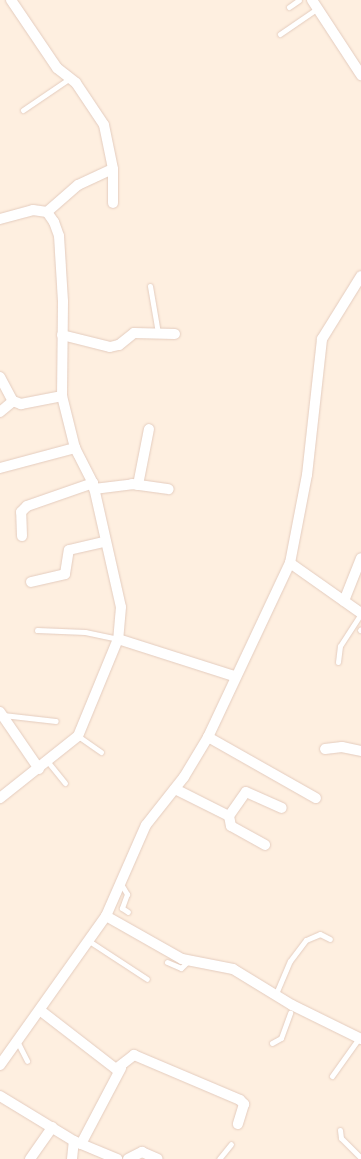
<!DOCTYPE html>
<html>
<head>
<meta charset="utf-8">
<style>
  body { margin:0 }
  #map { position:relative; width:361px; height:1159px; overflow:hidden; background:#feefe0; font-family:"Work Sans",sans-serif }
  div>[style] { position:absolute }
  .roads { filter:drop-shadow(0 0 1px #e4ccbe) drop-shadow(0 0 1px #e4ccbe) }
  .service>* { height:5px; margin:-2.5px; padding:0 2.5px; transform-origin:2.5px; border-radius:2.5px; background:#fff }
  .minor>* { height:10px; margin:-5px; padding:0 5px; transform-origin:5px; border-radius:5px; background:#fff }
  span { translate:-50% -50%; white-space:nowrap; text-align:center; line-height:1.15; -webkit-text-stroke:4px #fff3e7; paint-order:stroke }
</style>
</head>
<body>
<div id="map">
  <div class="roads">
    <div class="service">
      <i style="left:289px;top:7px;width:12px;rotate:-35deg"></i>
      <i style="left:280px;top:34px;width:46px;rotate:-34.4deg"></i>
      <i style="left:23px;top:110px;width:57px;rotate:-34.2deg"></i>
      <i style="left:150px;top:286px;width:48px;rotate:80.3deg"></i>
      <i style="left:37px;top:630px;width:48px;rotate:2.4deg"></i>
      <i style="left:85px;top:632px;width:34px;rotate:12deg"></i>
      <i style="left:360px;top:630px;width:1px;rotate:-45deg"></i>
      <i style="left:338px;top:662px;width:16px;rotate:-83deg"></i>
      <i style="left:340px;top:646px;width:38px;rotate:-57deg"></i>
      <i style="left:3px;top:715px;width:53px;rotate:6.5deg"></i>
      <i style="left:78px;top:736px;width:28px;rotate:35deg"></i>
      <i style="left:48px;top:762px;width:27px;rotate:51deg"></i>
      <i style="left:121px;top:884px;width:12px;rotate:59deg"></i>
      <i style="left:127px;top:894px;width:15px;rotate:110deg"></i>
      <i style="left:122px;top:908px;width:7px;rotate:34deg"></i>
      <i style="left:89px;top:941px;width:69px;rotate:33.2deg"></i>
      <i style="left:167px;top:962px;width:15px;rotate:23deg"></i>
      <i style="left:181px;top:968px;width:10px;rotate:-45deg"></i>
      <i style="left:275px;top:996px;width:38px;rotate:-67deg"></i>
      <i style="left:290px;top:961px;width:26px;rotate:-53deg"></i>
      <i style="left:306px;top:940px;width:15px;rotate:-23deg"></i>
      <i style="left:320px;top:934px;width:11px;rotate:27deg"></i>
      <i style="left:18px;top:1043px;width:20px;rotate:63deg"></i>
      <i style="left:272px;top:1043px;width:10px;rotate:-29deg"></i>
      <i style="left:281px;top:1038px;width:27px;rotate:-70deg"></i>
      <i style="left:332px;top:1076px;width:47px;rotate:-54.6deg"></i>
      <i style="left:340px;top:1130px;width:8px;rotate:83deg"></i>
      <i style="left:341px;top:1138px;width:28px;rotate:45deg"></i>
      <i style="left:219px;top:1159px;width:19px;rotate:-51deg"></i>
    </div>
    <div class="minor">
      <i style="left:11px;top:0;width:82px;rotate:55.9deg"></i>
      <i style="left:57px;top:68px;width:24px;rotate:38deg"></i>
      <i style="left:76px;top:83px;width:50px;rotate:56.3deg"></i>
      <i style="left:104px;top:125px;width:45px;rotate:78.4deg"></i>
      <i style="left:113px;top:169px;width:34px;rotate:90deg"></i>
      <i style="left:312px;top:0;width:90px;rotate:56.8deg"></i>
      <i style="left:47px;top:212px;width:41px;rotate:-41.1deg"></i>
      <i style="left:78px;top:185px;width:38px;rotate:-25deg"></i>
      <i style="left:0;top:219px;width:34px;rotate:-15deg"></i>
      <i style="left:33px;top:210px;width:14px;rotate:8deg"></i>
      <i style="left:47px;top:212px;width:12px;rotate:55deg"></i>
      <i style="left:54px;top:222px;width:15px;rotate:70deg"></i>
      <i style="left:59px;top:236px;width:66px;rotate:86.5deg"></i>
      <i style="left:63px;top:302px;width:94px;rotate:90.6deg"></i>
      <i style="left:62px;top:335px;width:49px;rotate:14deg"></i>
      <i style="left:110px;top:347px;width:9px;rotate:-13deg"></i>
      <i style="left:119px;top:345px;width:19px;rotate:-39deg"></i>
      <i style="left:134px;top:333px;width:41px;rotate:1.4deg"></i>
      <i style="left:0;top:377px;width:27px;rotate:62deg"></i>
      <i style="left:13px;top:401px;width:9px;rotate:21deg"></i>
      <i style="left:21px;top:404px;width:42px;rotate:-11deg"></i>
      <i style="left:62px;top:396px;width:54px;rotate:76deg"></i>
      <i style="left:75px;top:448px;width:39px;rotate:63deg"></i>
      <i style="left:93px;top:483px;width:127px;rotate:77.3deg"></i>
      <i style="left:121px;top:607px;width:32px;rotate:95deg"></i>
      <i style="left:118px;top:639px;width:105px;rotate:112.4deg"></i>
      <i style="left:78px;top:736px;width:100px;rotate:141.5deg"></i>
      <i style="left:0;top:412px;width:17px;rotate:-40deg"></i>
      <i style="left:0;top:468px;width:78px;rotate:-14.9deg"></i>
      <i style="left:138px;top:485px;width:57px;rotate:-78.9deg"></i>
      <i style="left:94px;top:489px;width:38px;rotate:-7deg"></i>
      <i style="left:132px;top:484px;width:37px;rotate:8deg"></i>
      <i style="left:22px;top:536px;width:24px;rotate:-92deg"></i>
      <i style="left:21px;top:512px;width:8px;rotate:-45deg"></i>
      <i style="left:27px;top:506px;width:70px;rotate:-19.2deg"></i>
      <i style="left:290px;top:563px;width:87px;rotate:35.2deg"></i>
      <i style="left:31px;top:582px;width:35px;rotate:-13deg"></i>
      <i style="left:65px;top:574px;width:24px;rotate:-81deg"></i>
      <i style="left:69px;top:550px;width:36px;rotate:-13deg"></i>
      <i style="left:344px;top:601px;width:46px;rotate:-68.4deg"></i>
      <i style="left:118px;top:639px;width:122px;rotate:17.7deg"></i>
      <i style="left:0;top:712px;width:69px;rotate:55.6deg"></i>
      <i style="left:208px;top:737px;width:124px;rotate:29.5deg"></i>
      <i style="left:325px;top:749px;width:17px;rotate:-7deg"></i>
      <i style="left:342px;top:747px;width:19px;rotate:12deg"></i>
      <i style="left:175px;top:789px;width:60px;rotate:26.6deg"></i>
      <i style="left:229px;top:816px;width:29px;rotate:-55deg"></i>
      <i style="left:246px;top:792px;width:39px;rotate:24deg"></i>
      <i style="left:229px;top:816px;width:10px;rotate:79deg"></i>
      <i style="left:231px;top:826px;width:39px;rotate:29deg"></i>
      <i style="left:106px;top:916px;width:87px;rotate:29.5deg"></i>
      <i style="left:182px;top:959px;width:52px;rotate:11.1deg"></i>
      <i style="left:233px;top:969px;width:69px;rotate:31.4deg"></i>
      <i style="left:292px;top:1005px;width:77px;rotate:26.2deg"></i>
      <i style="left:41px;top:1011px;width:95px;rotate:37.7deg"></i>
      <i style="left:116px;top:1069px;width:23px;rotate:-38deg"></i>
      <i style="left:134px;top:1055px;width:115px;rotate:23deg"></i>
      <i style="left:240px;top:1100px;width:6px;rotate:45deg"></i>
      <i style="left:244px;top:1104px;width:21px;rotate:107deg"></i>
      <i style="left:0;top:1065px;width:183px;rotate:-54.6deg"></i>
      <i style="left:106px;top:916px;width:99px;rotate:-66.3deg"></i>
      <i style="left:146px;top:825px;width:61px;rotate:-51.6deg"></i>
      <i style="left:184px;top:777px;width:47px;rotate:-59deg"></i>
      <i style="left:208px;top:737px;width:192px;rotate:-64.8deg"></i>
      <i style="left:290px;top:563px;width:90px;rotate:-79.1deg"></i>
      <i style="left:307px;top:475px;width:137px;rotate:-83.7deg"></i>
      <i style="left:322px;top:339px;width:74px;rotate:-58.2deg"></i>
      <i style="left:0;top:1096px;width:87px;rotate:31.3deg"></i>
      <i style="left:74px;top:1141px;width:47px;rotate:22.7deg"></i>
      <i style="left:81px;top:1144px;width:86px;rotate:-62.2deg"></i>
      <i style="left:30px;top:1159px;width:39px;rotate:-55deg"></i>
      <i style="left:72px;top:1159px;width:18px;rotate:-84deg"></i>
      <i style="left:128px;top:1159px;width:16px;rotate:-27deg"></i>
      <i style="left:142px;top:1152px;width:17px;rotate:24deg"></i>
    </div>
  </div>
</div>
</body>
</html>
